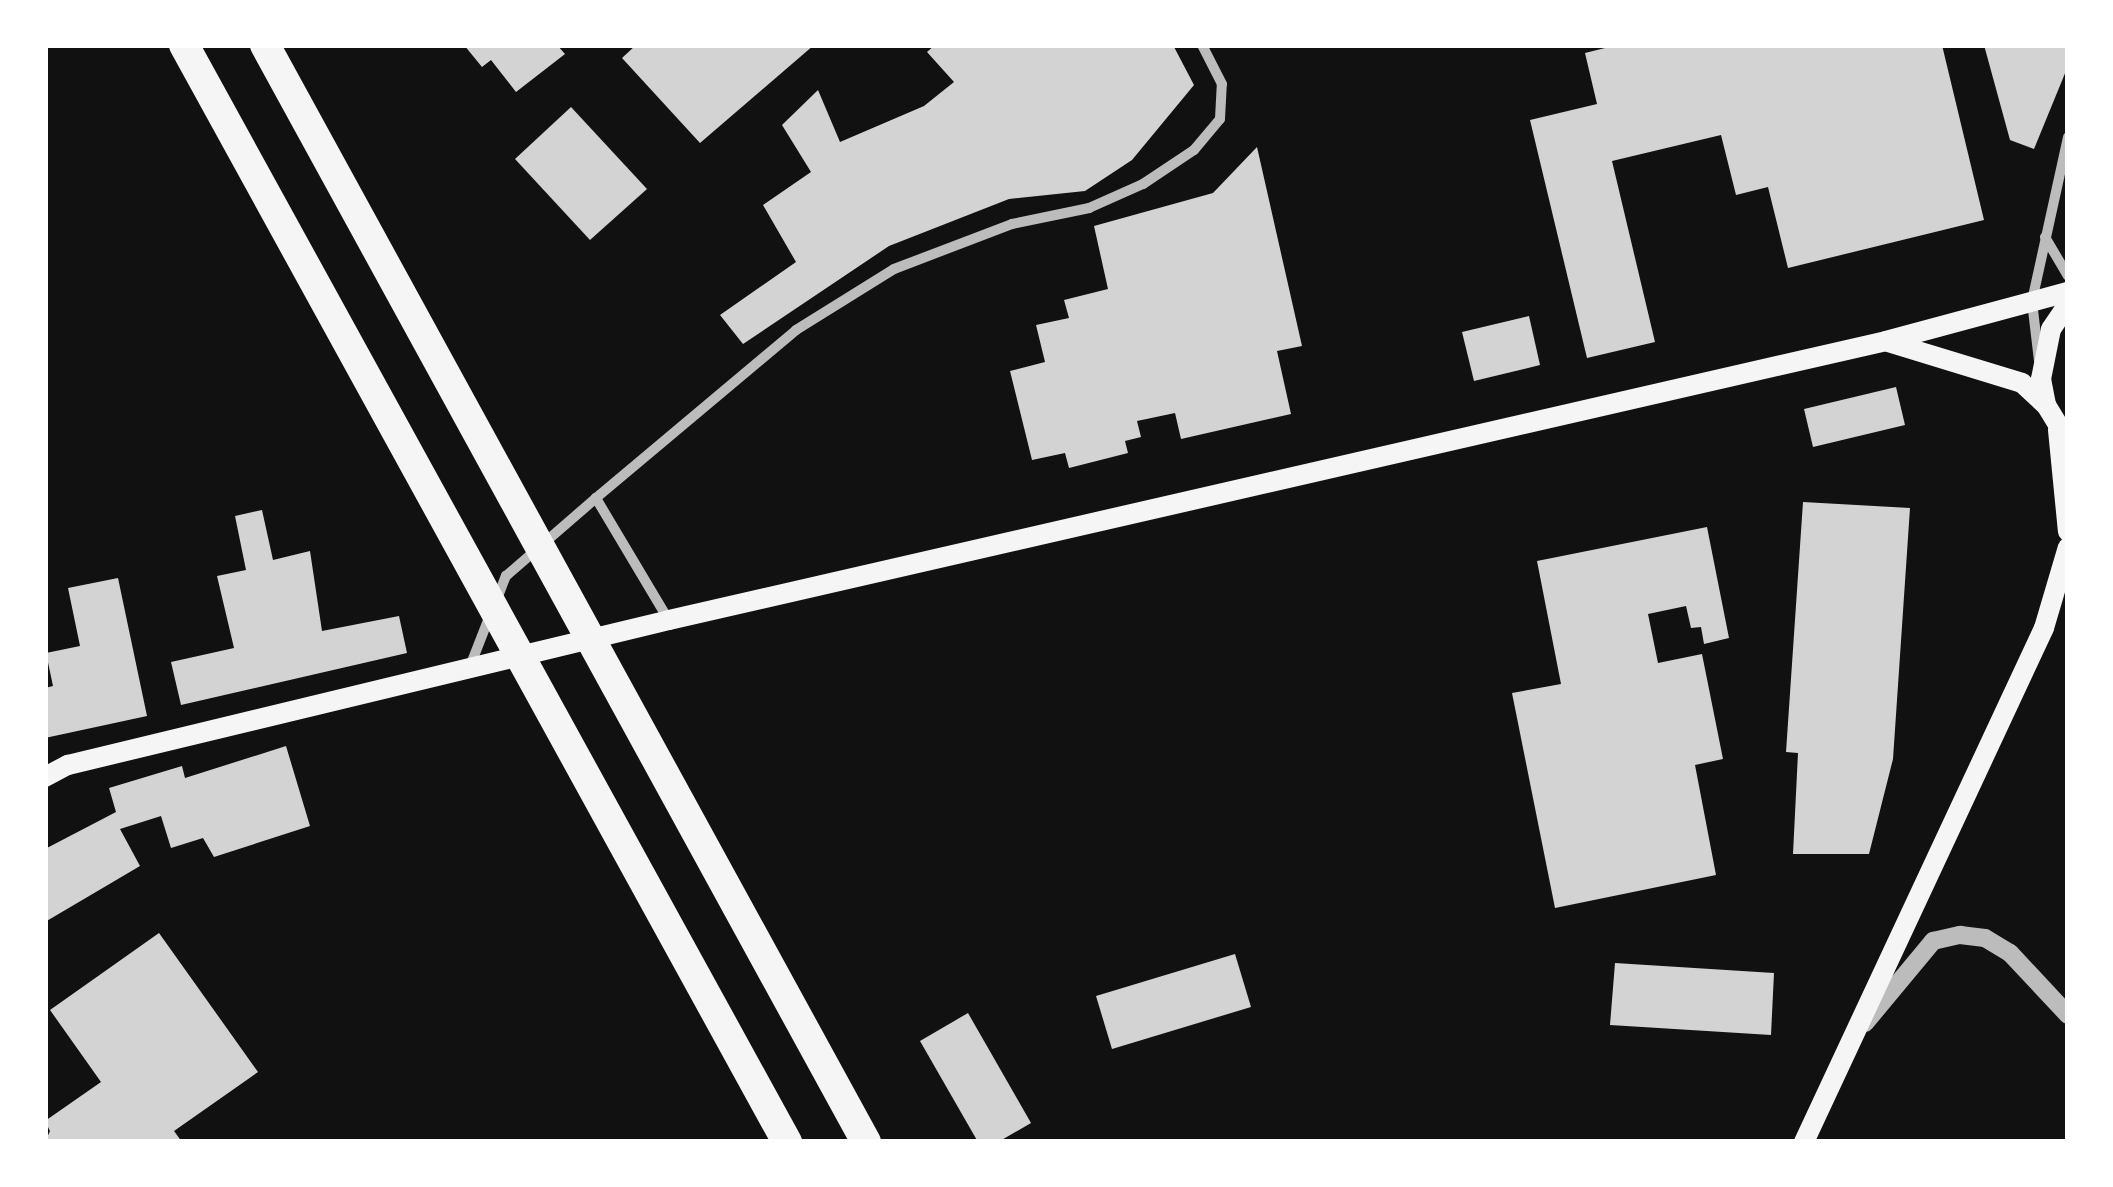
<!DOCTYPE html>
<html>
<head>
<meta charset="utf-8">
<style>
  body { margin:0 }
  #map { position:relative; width:2113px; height:1187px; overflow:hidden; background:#111; font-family:"IBM Plex Serif",serif }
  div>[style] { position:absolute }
  .building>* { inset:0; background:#d3d3d3 }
  .minor>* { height:10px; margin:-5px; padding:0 5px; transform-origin:5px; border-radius:5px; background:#bcbcbc }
  .tertiary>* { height:18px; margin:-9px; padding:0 9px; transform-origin:9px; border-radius:9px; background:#bcbcbc }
  .secondary>* { height:20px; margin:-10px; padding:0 10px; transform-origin:10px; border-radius:10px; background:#f5f5f5 }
  .motorway>* { height:30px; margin:-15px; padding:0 15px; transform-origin:15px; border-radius:15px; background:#f5f5f5 }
  span { translate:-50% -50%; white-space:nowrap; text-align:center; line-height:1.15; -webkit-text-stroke:8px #fff; paint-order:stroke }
  .frame { position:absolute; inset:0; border:48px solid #fff; pointer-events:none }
</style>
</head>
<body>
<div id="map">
  <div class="building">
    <i style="clip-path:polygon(464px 45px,557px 45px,565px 54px,516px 92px,491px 60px,482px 67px)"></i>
    <i style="clip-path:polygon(636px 45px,722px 47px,814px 45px,700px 143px,622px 58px)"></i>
    <i style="clip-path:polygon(935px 45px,1173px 45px,1194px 85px,1132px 160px,1085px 191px,1009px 199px,889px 246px,743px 344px,720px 315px,796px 262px,763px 205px,811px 172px,782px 125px,818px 90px,840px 142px,924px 106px,954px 82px,927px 52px)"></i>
    <i style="clip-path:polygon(1617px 45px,1942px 45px,1984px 220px,1788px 268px,1768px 187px,1736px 195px,1721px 135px,1612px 161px,1655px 342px,1587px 358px,1530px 120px,1597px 104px,1585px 53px)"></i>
    <i style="clip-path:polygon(1984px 45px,2068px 45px,2068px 66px,2034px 149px,2010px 140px)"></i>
    <i style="clip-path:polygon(571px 107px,647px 189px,590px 240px,515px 159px)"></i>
    <i style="clip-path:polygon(1257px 147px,1302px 346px,1277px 351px,1291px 414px,1181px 439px,1175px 413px,1137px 421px,1141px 437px,1125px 441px,1128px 453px,1069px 468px,1065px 453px,1032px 460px,1010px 371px,1045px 362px,1036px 325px,1069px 318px,1064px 300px,1108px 289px,1094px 226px,1213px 193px)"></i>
    <i style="clip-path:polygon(1529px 316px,1540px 365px,1474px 381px,1462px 332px)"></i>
    <i style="clip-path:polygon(1896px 387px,1905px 425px,1813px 447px,1804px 409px)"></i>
    <i style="clip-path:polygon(1803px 502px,1910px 508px,1893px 759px,1869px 854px,1793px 854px,1798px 753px,1786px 752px)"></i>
    <i style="clip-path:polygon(262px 510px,273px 560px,310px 551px,322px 631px,399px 616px,407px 653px,181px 705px,171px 662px,234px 648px,217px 576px,246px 570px,235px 516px)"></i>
    <i style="clip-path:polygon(1707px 527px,1729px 638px,1704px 644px,1701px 627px,1691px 628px,1686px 606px,1648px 614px,1658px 663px,1702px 654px,1723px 759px,1695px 765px,1716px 875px,1555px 908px,1512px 693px,1561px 684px,1537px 561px)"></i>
    <i style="clip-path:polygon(118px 578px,147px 716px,45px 738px,45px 688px,53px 686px,46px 653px,80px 646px,68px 588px)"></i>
    <i style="clip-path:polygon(286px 746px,310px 826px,214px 857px,203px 838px,171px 848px,161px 816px,120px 829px,140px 866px,45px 922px,45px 849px,116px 812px,109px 788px,182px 766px,185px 778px)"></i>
    <i style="clip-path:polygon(159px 933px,258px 1072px,174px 1131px,182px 1142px,45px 1142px,50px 1131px,45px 1121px,101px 1082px,50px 1010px)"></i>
    <i style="clip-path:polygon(1235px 954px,1251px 1007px,1112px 1049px,1096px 996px)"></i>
    <i style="clip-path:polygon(1615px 963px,1774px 973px,1771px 1035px,1610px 1025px)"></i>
    <i style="clip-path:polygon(968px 1013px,1031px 1123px,998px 1142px,978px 1142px,920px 1041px)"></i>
  </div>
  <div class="minor">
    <i style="left:2045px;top:237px;width:45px;rotate:59.5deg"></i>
    <i style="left:2039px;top:361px;width:60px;rotate:-96.7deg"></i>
    <i style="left:2032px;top:301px;width:168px;rotate:-77.6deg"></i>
    <i style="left:497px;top:599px;width:25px;rotate:-69deg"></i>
    <i style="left:506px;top:576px;width:119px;rotate:-40.9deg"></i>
    <i style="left:668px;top:619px;width:141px;rotate:-120.8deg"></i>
    <i style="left:596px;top:498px;width:261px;rotate:-40deg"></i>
    <i style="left:796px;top:330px;width:115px;rotate:-31.9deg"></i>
    <i style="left:894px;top:269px;width:126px;rotate:-20.9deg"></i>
    <i style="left:1012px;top:224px;width:79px;rotate:-11.7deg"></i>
    <i style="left:1089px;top:208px;width:59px;rotate:-24deg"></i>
    <i style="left:1143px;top:184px;width:61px;rotate:-33.7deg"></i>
    <i style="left:1194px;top:150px;width:40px;rotate:-50deg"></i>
    <i style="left:1220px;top:119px;width:35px;rotate:-87deg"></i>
    <i style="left:1222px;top:84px;width:44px;rotate:-117.1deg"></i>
    <i style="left:469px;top:669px;width:58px;rotate:-68.7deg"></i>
  </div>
  <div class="tertiary">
    <i style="left:1865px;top:1023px;width:107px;rotate:-50.3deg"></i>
    <i style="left:1933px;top:941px;width:28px;rotate:-13deg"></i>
    <i style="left:1960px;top:935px;width:25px;rotate:7deg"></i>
    <i style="left:1985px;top:938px;width:29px;rotate:31deg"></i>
    <i style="left:2010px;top:953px;width:85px;rotate:46.9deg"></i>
  </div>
  <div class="secondary">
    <i style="left:2068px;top:304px;width:30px;rotate:124deg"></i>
    <i style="left:2051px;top:329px;width:51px;rotate:101.3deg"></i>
    <i style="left:2041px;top:379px;width:26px;rotate:79deg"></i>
    <i style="left:2046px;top:405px;width:42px;rotate:58.6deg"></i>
    <i style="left:1888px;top:342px;width:140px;rotate:17deg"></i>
    <i style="left:2022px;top:383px;width:33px;rotate:43deg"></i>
    <i style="left:2058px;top:430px;width:102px;rotate:84.4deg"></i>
    <i style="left:45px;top:777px;width:26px;rotate:-28deg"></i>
    <i style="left:68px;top:765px;width:618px;rotate:-13.56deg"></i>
    <i style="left:669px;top:620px;width:1249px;rotate:-12.91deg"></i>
    <i style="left:1886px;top:341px;width:188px;rotate:-15.1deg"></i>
    <i style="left:1804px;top:1142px;width:567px;rotate:-64.97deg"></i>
    <i style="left:2044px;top:628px;width:84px;rotate:-73.5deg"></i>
  </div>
  <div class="motorway">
    <i style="left:184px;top:45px;width:1252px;rotate:61.2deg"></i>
    <i style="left:265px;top:45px;width:1251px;rotate:61.28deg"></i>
  </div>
  <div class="frame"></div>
</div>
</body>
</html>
